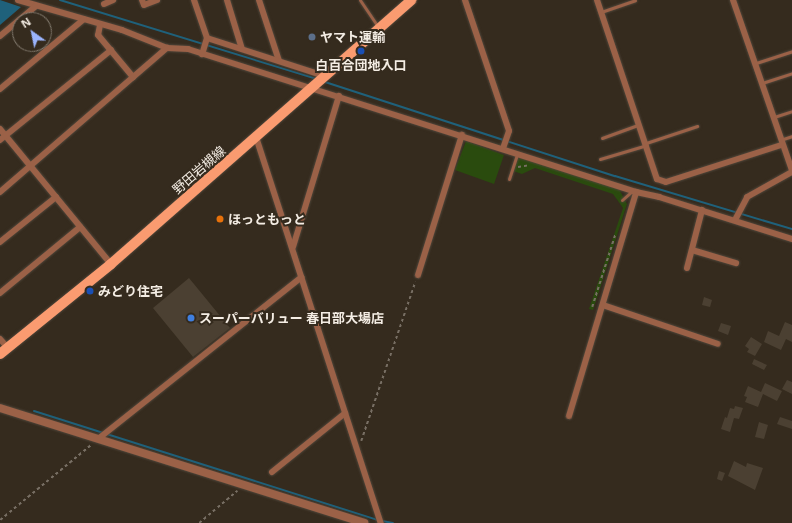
<!DOCTYPE html>
<html>
<head>
<meta charset="utf-8">
<style>
  body { margin:0 }
  #map { position:relative; width:792px; height:523px; overflow:hidden; background:#352b1e; font-family:"Noto Sans","Noto Sans JP",sans-serif }
  div>[style] { position:absolute }
  .green>* { inset:0; background:#2a4b0e }
  .water>* { inset:0; background:#1f617b }
  .stream>* { height:2px; margin:-1px; padding:0 1px; transform-origin:1px; border-radius:1px; background:#1f617b }
  .building>* { inset:0; background:#4b4032 }
  .path>* { height:1.5px; margin-top:-0.75px; transform-origin:0; background:repeating-linear-gradient(90deg,#786f64 0 3px,transparent 0 6px) }
  .roads { filter:drop-shadow(0 0 1px #50463a) drop-shadow(0 0 1px #50463a) }
  .service>* { height:3px; margin:-1.5px; padding:0 1.5px; transform-origin:1.5px; border-radius:1.5px; background:#9b6147 }
  .minor>* { height:6px; margin:-3px; padding:0 3px; transform-origin:3px; border-radius:3px; background:#9b6147 }
  .tertiary>* { height:8px; margin:-4px; padding:0 4px; transform-origin:4px; border-radius:4px; background:#9b6147 }
  .primary>* { height:10px; margin:-5px; padding:0 5px; transform-origin:5px; border-radius:5px; background:#fa9b70 }
  .dots>* { width:11px; height:11px; translate:-50% -50%; box-sizing:border-box; border:2px solid #352b1e; border-radius:50% }
  span { translate:-50% -50%; white-space:nowrap; text-align:center; line-height:1.15; -webkit-text-stroke:4px #352b1e; paint-order:stroke }
  .poi-label { font-size:13px; color:#f4ede4; font-weight:700 }
  .left { translate:0 -50%; text-align:left }
  .street-label { font-size:13px; color:#f4ede4 }
  .north { position:absolute; left:12px; top:12px; width:40px; height:40px; box-sizing:border-box; background:#352b1e; border:1px solid #81796d; border-radius:50%; rotate:327deg; font-size:11px; font-weight:700; line-height:16px; text-align:center; color:#f4ede4 }
  .north::after { content:''; display:block; margin:auto; width:14px; height:18px; background:#9bb4fd; clip-path:polygon(50% 0,100% 100%,50% 72%,0 100%) }
</style>
</head>
<body>
<div id="map">
  <div class="green">
    <i style="clip-path:polygon(466px 141px,504px 155px,494px 184px,455px 170px)"></i>
    <i style="clip-path:polygon(518px 156px,619px 189px,627px 204px,593px 310px,589px 309px,623px 208px,613px 194px,535px 168px,522px 174px,513px 171px)"></i>
  </div>
  <div class="water">
    <i style="clip-path:polygon(0 0,21px 7px,0 25px)"></i>
  </div>
  <div class="stream">
    <i style="left:60px;top:0;width:269px;rotate:17.1deg"></i>
    <i style="left:325px;top:82px;width:305px;rotate:18deg"></i>
    <i style="left:615px;top:176px;width:185px;rotate:16.7deg"></i>
    <i style="left:34px;top:411px;width:361px;rotate:17.6deg"></i>
    <i style="left:382px;top:521px;width:11px;rotate:10deg"></i>
  </div>
  <div class="building">
    <i style="clip-path:polygon(189px 278px,230px 328px,193px 357px,153px 308px)"></i>
    <i style="clip-path:polygon(704px 297px,712px 300px,710px 307px,702px 305px)"></i>
    <i style="clip-path:polygon(785px 322px,792px 325px,792px 342px,786px 339px,781px 350px,764px 342px,768px 331px,779px 336px)"></i>
    <i style="clip-path:polygon(721px 323px,731px 326px,728px 335px,718px 331px)"></i>
    <i style="clip-path:polygon(751px 337px,762px 344px,755px 356px,747px 352px,749px 349px,745px 346px)"></i>
    <i style="clip-path:polygon(754px 359px,767px 365px,764px 370px,752px 364px)"></i>
    <i style="clip-path:polygon(787px 380px,792px 382px,792px 394px,782px 389px)"></i>
    <i style="clip-path:polygon(765px 383px,782px 391px,777px 401px,763px 394px,758px 407px,745px 402px,747px 397px,744px 396px,748px 386px,761px 392px)"></i>
    <i style="clip-path:polygon(735px 406px,743px 408px,739px 419px,734px 418px,730px 432px,721px 429px,725px 417px,727px 418px,730px 408px,734px 409px)"></i>
    <i style="clip-path:polygon(780px 417px,792px 421px,792px 429px,777px 424px)"></i>
    <i style="clip-path:polygon(759px 422px,768px 425px,764px 439px,755px 437px)"></i>
    <i style="clip-path:polygon(734px 461px,746px 467px,747px 463px,763px 468px,755px 490px,728px 476px)"></i>
    <i style="clip-path:polygon(719px 471px,725px 473px,722px 481px,717px 479px)"></i>
  </div>
  <div class="path">
    <i style="left:518px;top:167px;width:12px;rotate:-9deg"></i>
    <i style="left:592px;top:307px;width:76px;rotate:-72.3deg"></i>
    <i style="left:361px;top:441px;width:168px;rotate:-71.2deg"></i>
    <i style="left:0;top:520px;width:118px;rotate:-39.5deg"></i>
    <i style="left:199px;top:523px;width:50px;rotate:-40.1deg"></i>
  </div>
  <div class="roads">
    <div class="service">
      <i style="left:360px;top:0;width:32px;rotate:56deg"></i>
      <i style="left:601px;top:12px;width:36px;rotate:-19deg"></i>
      <i style="left:756px;top:63px;width:38px;rotate:-18deg"></i>
      <i style="left:762px;top:83px;width:32px;rotate:-18deg"></i>
      <i style="left:774px;top:117px;width:19px;rotate:-18deg"></i>
      <i style="left:602px;top:138px;width:38px;rotate:-20deg"></i>
      <i style="left:780px;top:140px;width:13px;rotate:-18deg"></i>
      <i style="left:646px;top:143px;width:54px;rotate:-18.4deg"></i>
      <i style="left:600px;top:159px;width:49px;rotate:-16.6deg"></i>
      <i style="left:509px;top:179px;width:25px;rotate:-72deg"></i>
      <i style="left:622px;top:200px;width:13px;rotate:-42deg"></i>
    </div>
    <div class="minor">
      <i style="left:18px;top:0;width:108px;rotate:16.1deg"></i>
      <i style="left:122px;top:30px;width:48px;rotate:21.8deg"></i>
      <i style="left:167px;top:48px;width:21px;rotate:3deg"></i>
      <i style="left:188px;top:49px;width:470px;rotate:17.7deg"></i>
      <i style="left:636px;top:192px;width:24px;rotate:12deg"></i>
      <i style="left:659px;top:197px;width:139px;rotate:17.5deg"></i>
      <i style="left:142px;top:0;width:5px;rotate:68deg"></i>
      <i style="left:144px;top:5px;width:14px;rotate:-21deg"></i>
      <i style="left:194px;top:0;width:40px;rotate:71.1deg"></i>
      <i style="left:207px;top:38px;width:17px;rotate:107deg"></i>
      <i style="left:227px;top:0;width:51px;rotate:73deg"></i>
      <i style="left:259px;top:0;width:64px;rotate:71.8deg"></i>
      <i style="left:465px;top:0;width:138px;rotate:71.4deg"></i>
      <i style="left:509px;top:131px;width:18px;rotate:109deg"></i>
      <i style="left:597px;top:0;width:189px;rotate:71.5deg"></i>
      <i style="left:657px;top:179px;width:9px;rotate:18deg"></i>
      <i style="left:666px;top:182px;width:121px;rotate:-17.8deg"></i>
      <i style="left:733px;top:0;width:180px;rotate:70.9deg"></i>
      <i style="left:104px;top:4px;width:10px;rotate:-24deg"></i>
      <i style="left:100px;top:25px;width:10px;rotate:101deg"></i>
      <i style="left:98px;top:35px;width:55px;rotate:50.2deg"></i>
      <i style="left:0;top:36px;width:47px;rotate:-39.8deg"></i>
      <i style="left:207px;top:38px;width:124px;rotate:17.9deg"></i>
      <i style="left:0;top:89px;width:109px;rotate:-39.8deg"></i>
      <i style="left:0;top:129px;width:175px;rotate:50.6deg"></i>
      <i style="left:256px;top:137px;width:406px;rotate:72.1deg"></i>
      <i style="left:0;top:140px;width:143px;rotate:-39deg"></i>
      <i style="left:0;top:192px;width:221px;rotate:-40.8deg"></i>
      <i style="left:735px;top:220px;width:26px;rotate:-62deg"></i>
      <i style="left:747px;top:197px;width:51px;rotate:-29.1deg"></i>
      <i style="left:0;top:242px;width:72px;rotate:-38.8deg"></i>
      <i style="left:293px;top:247px;width:158px;rotate:-73.1deg"></i>
      <i style="left:692px;top:250px;width:46px;rotate:16.5deg"></i>
      <i style="left:687px;top:268px;width:60px;rotate:-75.5deg"></i>
      <i style="left:418px;top:275px;width:147px;rotate:-72.6deg"></i>
      <i style="left:0;top:293px;width:104px;rotate:-39.5deg"></i>
      <i style="left:603px;top:305px;width:121px;rotate:18.7deg"></i>
      <i style="left:0;top:339px;width:12px;rotate:48deg"></i>
      <i style="left:569px;top:416px;width:234px;rotate:-73.3deg"></i>
      <i style="left:98px;top:439px;width:260px;rotate:-38.5deg"></i>
      <i style="left:272px;top:472px;width:94px;rotate:-38.9deg"></i>
    </div>
    <div class="tertiary">
      <i style="left:0;top:408px;width:382px;rotate:17.5deg"></i>
    </div>
    <div class="primary">
      <i style="left:0;top:354px;width:143px;rotate:-39deg"></i>
      <i style="left:111px;top:264px;width:400px;rotate:-41.3deg"></i>
    </div>
  </div>
  <div class="dots">
    <i style="left:312px;top:37px;background:#5c6f8a"></i>
    <i style="left:361px;top:51px;background:#1a4fb4"></i>
    <i style="left:220px;top:219px;background:#e8710a"></i>
    <i style="left:90px;top:291px;background:#1a4fb4"></i>
    <i style="left:191px;top:318px;background:#3f7fe0"></i>
  </div>
  <div class="poi-label">
    <span class="left" style="left:320px;top:37px">ヤマト運輸</span>
    <span style="left:361px;top:65px">白百合団地入口</span>
    <span class="left" style="left:228px;top:219px">ほっともっと</span>
    <span class="left" style="left:98px;top:291px">みどり住宅</span>
    <span class="left" style="left:199px;top:318px">スーパーバリュー 春日部大場店</span>
  </div>
  <div class="street-label">
    <span style="left:199px;top:170px;rotate:-41deg">野田岩槻線</span>
  </div>
  <div class="north">N</div>
</div>
</body>
</html>
